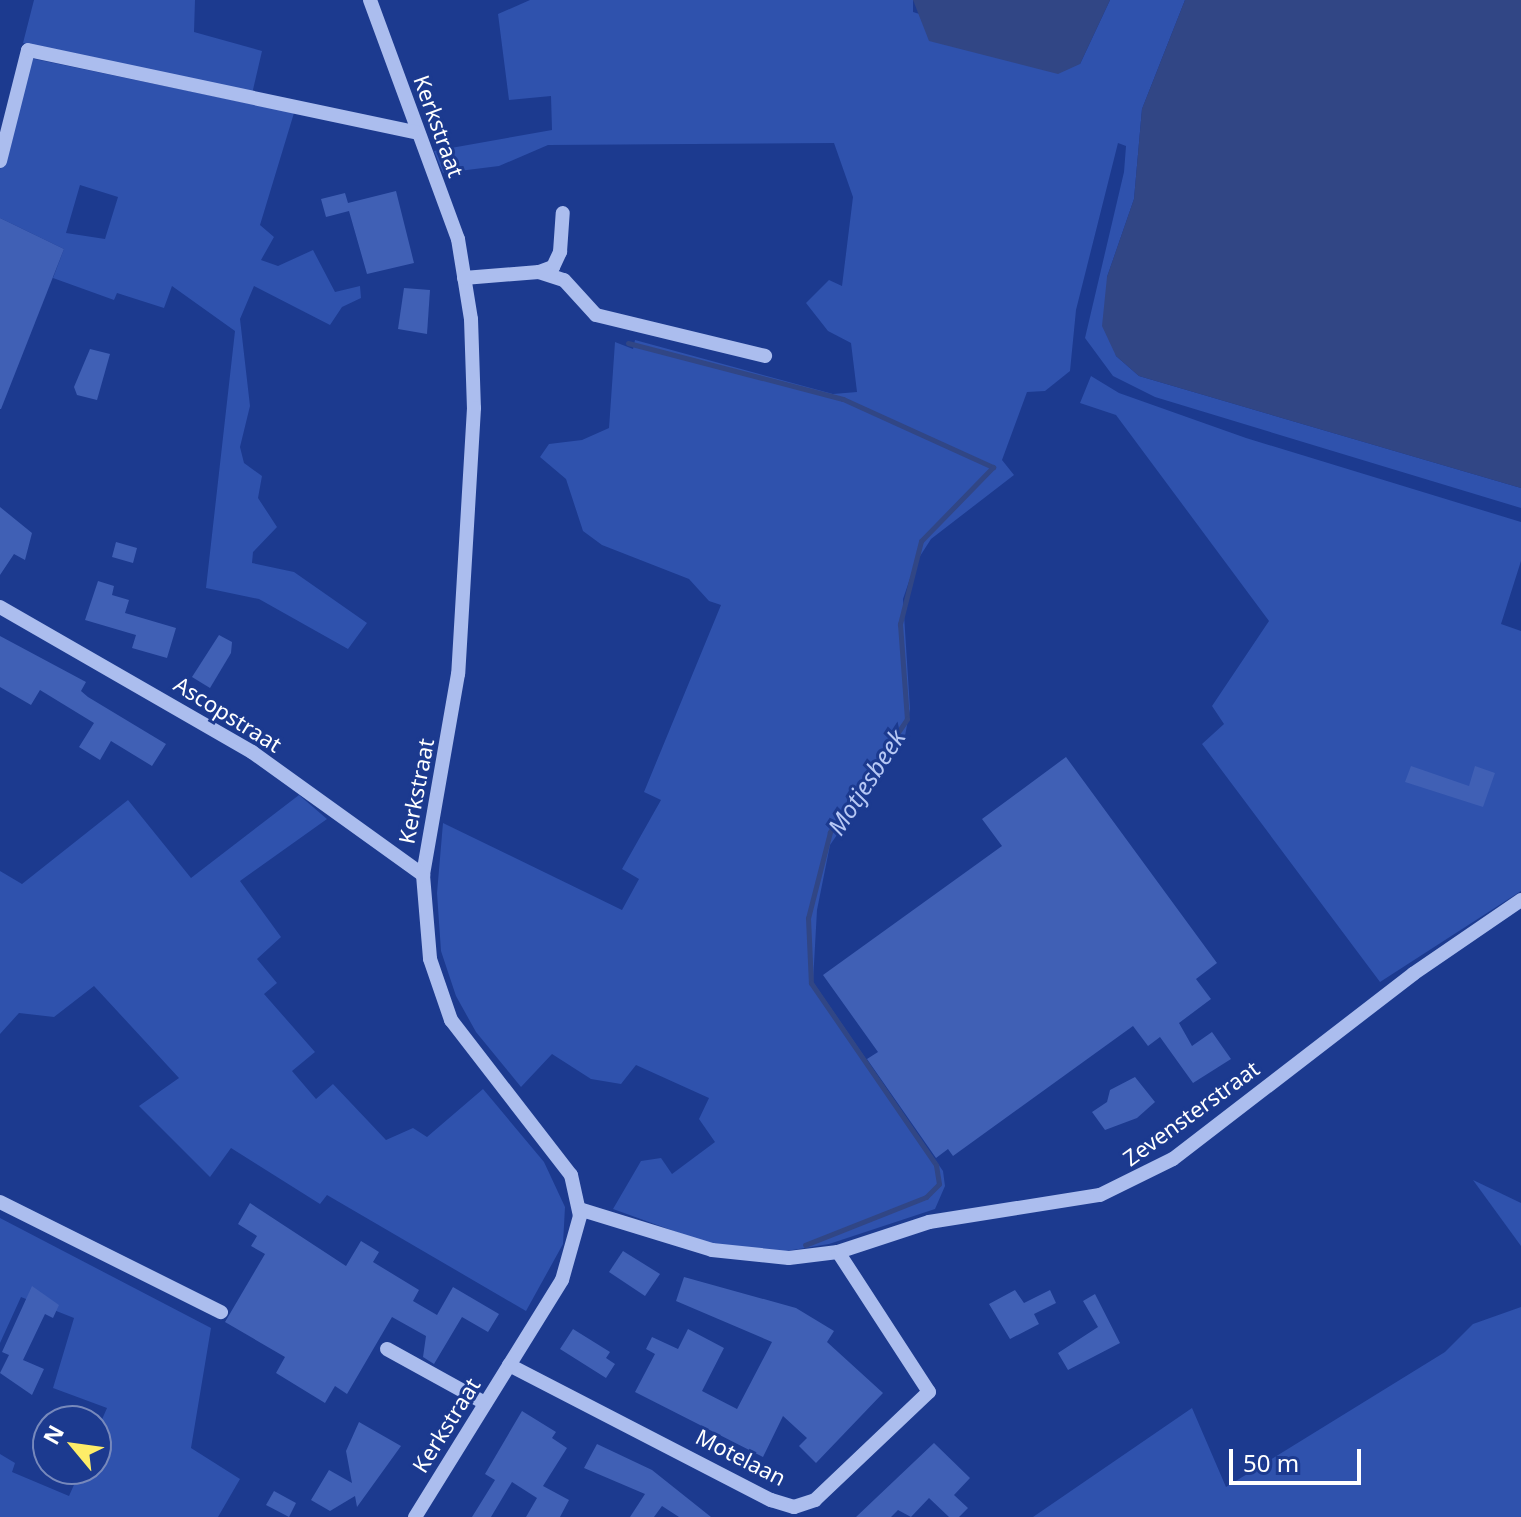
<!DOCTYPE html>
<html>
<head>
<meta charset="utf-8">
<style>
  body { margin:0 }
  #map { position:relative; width:1521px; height:1517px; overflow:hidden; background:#1c3a8f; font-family:"Noto Sans",sans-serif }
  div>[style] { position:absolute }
  .green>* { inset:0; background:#2f52ad }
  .water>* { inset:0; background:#314685 }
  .stream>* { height:5px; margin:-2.5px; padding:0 2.5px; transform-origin:2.5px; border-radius:2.5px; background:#314685 }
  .building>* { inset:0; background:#4060b5 }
  .minor>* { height:14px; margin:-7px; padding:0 7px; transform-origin:7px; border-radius:7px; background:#abbdee }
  span { translate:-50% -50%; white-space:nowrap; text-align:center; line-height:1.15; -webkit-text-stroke:6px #1c3a8f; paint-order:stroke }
  .street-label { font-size:22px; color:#fff }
  .water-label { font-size:24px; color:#b7c8f5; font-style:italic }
  .north { position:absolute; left:32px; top:1405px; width:80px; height:80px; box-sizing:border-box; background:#1c3a8f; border:2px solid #7789bc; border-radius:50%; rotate:299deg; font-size:22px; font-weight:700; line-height:32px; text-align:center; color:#fff }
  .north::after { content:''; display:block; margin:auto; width:28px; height:36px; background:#feed68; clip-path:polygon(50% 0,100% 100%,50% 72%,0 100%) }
  .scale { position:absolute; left:1229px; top:1449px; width:132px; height:36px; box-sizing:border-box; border:4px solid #fff; border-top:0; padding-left:10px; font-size:24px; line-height:28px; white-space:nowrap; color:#fff; -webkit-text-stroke:6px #1c3a8f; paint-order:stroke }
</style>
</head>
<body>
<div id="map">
  <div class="green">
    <i style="clip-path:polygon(34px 0,195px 0,194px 32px,262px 51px,252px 94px,23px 43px)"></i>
    <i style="clip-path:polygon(530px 0,913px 0,913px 12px,1080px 64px,1110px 0,1185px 0,1142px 109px,1134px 199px,1107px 277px,1116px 356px,1139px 376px,1521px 488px,1521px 508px,1155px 397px,1113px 376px,1085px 338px,1124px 172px,1126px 146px,1118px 143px,1076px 310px,1070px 371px,1045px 391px,1027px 392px,1002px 460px,1014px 475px,931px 539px,915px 564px,903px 599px,910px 709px,905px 736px,830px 845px,817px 910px,813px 982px,943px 1171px,945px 1186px,935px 1209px,829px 1244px,774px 1253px,718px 1247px,613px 1209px,641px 1161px,661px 1158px,672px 1174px,715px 1142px,699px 1119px,709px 1098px,636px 1065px,621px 1084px,591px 1079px,552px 1054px,521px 1087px,476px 1032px,456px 996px,441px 951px,437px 893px,443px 823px,622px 910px,639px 879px,622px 869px,661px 800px,644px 792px,721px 605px,709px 601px,689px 579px,602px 545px,583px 531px,566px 479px,540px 457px,549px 444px,582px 440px,609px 428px,615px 342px,633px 349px,635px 340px,833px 394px,857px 392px,851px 343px,828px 331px,806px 303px,829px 280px,842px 286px,853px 197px,834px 143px,548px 145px,499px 166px,443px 173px,434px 151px,552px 130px,551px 96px,509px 100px,498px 14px)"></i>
    <i style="clip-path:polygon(evenodd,25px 57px,294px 113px,260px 225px,274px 237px,261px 260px,278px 266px,313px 250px,335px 292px,360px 286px,361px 298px,342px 307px,330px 325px,254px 286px,240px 319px,250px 406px,240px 447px,244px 463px,262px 476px,258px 498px,277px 527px,253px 552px,252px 563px,294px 572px,367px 623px,348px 649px,259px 599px,206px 588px,235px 331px,172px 286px,164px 308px,117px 293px,114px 300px,53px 278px,64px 249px,0 218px,0 169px,25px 57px,80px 185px,118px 197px,105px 239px,66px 233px,80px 185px)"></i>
    <i style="clip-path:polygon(1091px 376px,1119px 393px,1246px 438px,1521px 522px,1521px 561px,1501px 624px,1521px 631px,1521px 891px,1380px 982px,1202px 744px,1224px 724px,1212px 706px,1269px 621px,1116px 415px,1080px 403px)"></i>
    <i style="clip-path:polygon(299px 795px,327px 819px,240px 881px,281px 937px,257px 959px,277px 983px,264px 994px,315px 1052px,292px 1071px,316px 1099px,333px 1084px,386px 1140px,413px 1128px,427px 1137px,483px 1089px,544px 1162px,565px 1207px,563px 1244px,526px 1311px,327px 1195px,320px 1204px,231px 1148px,210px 1177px,139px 1106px,179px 1078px,94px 986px,54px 1017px,19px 1013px,0 1034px,0 871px,22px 884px,128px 800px,191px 878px)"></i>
    <i style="clip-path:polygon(1473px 1180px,1521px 1203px,1521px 1246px)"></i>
    <i style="clip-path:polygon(0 1218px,211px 1328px,191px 1448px,240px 1479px,218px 1517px,0 1517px,0 1454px,15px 1463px,12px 1472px,69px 1496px,81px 1469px,96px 1469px,96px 1433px,107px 1408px,53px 1388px,74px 1318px,21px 1297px,0 1343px)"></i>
    <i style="clip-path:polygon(1521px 1307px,1521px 1517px,1033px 1517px,1192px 1408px,1226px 1487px,1445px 1352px,1473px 1324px)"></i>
  </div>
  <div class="water">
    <i style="clip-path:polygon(913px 0,1110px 0,1080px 64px,1058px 74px,929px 41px)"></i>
    <i style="clip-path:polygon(1185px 0,1521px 0,1521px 488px,1139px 376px,1116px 356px,1102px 326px,1107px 277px,1134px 199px,1142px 109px)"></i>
  </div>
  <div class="stream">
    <i style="left:628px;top:343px;width:222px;rotate:14.6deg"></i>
    <i style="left:843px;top:399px;width:165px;rotate:24.4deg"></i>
    <i style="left:993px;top:467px;width:103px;rotate:134.2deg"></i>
    <i style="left:921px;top:541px;width:86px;rotate:104.2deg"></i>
    <i style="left:900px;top:624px;width:95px;rotate:85.8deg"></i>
    <i style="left:907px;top:719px;width:137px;rotate:124.3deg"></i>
    <i style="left:830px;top:832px;width:89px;rotate:104.3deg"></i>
    <i style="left:808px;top:918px;width:65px;rotate:87.4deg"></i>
    <i style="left:811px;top:983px;width:221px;rotate:55.5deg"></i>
    <i style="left:936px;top:1165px;width:19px;rotate:81deg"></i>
    <i style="left:939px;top:1184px;width:18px;rotate:135deg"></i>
    <i style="left:926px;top:1197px;width:130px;rotate:158.4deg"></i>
  </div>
  <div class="building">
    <i style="clip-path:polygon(396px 191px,414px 263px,367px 274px,349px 211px,326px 217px,321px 199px,345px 193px,348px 203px)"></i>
    <i style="clip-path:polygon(0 218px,64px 249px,1px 409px,0 409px)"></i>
    <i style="clip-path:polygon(404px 288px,430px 290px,427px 334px,398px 329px)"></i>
    <i style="clip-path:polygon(90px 349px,110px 354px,97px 400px,77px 395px,74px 387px)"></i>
    <i style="clip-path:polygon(0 507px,32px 533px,25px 560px,14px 554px,0 575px)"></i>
    <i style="clip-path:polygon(116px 542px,137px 548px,133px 563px,112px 557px)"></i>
    <i style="clip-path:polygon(98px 581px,114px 586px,112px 595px,129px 600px,125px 613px,176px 628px,167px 658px,132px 648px,136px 635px,85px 620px)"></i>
    <i style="clip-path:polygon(219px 635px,232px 642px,231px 653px,210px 688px,192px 677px)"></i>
    <i style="clip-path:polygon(0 636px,86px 682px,81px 691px,88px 697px,166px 744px,152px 766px,111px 741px,100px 760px,79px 747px,94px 723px,40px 690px,31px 705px,0 687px)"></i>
    <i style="clip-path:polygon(1066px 757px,1217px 963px,1196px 979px,1211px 999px,1179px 1023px,1192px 1046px,1212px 1032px,1231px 1059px,1193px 1083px,1160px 1037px,1148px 1046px,1133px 1026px,953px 1156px,948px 1149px,936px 1158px,867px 1059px,878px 1052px,823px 975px,1002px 846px,982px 819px)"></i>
    <i style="clip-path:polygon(1411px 766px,1469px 786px,1475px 766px,1495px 773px,1483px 807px,1405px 782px)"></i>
    <i style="clip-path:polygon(1135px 1077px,1155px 1102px,1137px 1118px,1105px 1130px,1092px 1112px,1107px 1102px,1110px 1090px)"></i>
    <i style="clip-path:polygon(250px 1203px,346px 1266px,361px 1241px,379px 1252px,373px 1262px,419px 1290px,413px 1301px,437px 1315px,453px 1287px,499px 1314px,488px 1332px,462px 1317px,434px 1364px,423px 1357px,426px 1336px,392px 1317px,347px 1394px,335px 1386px,325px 1403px,276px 1373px,285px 1357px,225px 1322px,265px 1254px,251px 1246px,257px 1236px,238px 1224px)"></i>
    <i style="clip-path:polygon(623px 1251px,660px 1274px,645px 1296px,609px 1272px)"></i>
    <i style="clip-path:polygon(684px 1277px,796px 1308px,834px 1331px,827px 1342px,883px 1393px,816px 1463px,799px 1446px,807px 1438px,783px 1416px,763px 1457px,635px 1392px,655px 1354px,646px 1349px,652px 1337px,678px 1349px,688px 1329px,724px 1348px,702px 1391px,737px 1409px,772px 1342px,676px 1301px)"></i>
    <i style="clip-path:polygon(32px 1286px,59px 1305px,53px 1318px,45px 1314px,23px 1360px,44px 1369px,32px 1395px,0 1373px,9px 1355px,2px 1352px)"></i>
    <i style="clip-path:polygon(1015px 1290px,1024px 1303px,1050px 1290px,1056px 1303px,1034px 1314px,1039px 1324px,1010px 1339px,989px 1304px)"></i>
    <i style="clip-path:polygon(1095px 1294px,1120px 1343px,1068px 1370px,1058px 1353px,1098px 1327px,1083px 1301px)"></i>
    <i style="clip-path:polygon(573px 1329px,610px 1352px,606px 1358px,615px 1364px,606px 1378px,560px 1349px)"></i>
    <i style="clip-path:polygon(522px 1411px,556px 1432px,552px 1438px,567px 1448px,543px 1486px,569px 1500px,560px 1517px,526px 1517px,537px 1498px,512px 1482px,491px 1517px,472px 1517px,495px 1480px,485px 1474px)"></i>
    <i style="clip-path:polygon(359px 1422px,401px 1446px,357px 1507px,355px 1496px,330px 1511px,311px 1500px,329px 1470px,352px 1483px,346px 1451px)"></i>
    <i style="clip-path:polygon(934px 1443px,970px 1478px,954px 1495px,968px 1508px,959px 1517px,949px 1517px,929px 1498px,911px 1517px,898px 1510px,891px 1517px,856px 1517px)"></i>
    <i style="clip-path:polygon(597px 1444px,652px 1470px,711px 1517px,679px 1517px,662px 1506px,654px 1517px,630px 1517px,645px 1494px,584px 1468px)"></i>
    <i style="clip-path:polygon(274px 1491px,296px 1503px,289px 1517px,266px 1505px)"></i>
  </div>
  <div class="minor">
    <i style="left:370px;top:0;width:255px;rotate:69.8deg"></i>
    <i style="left:458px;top:239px;width:81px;rotate:80.8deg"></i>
    <i style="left:471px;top:319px;width:89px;rotate:88.1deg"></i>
    <i style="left:474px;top:408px;width:266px;rotate:93.4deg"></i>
    <i style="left:458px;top:674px;width:204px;rotate:99.9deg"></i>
    <i style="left:423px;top:875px;width:84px;rotate:85.2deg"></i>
    <i style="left:430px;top:959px;width:65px;rotate:71deg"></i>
    <i style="left:451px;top:1020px;width:196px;rotate:52.3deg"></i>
    <i style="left:571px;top:1175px;width:42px;rotate:77.6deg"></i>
    <i style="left:580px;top:1216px;width:66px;rotate:105.7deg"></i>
    <i style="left:562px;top:1280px;width:279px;rotate:121.8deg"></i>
    <i style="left:0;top:161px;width:114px;rotate:-75.8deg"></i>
    <i style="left:28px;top:50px;width:399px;rotate:12deg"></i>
    <i style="left:539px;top:272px;width:15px;rotate:-20deg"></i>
    <i style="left:553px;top:267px;width:17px;rotate:-65deg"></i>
    <i style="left:560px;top:252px;width:39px;rotate:-86deg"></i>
    <i style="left:464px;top:278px;width:75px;rotate:-4.6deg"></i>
    <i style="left:539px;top:272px;width:26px;rotate:18deg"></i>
    <i style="left:564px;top:280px;width:47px;rotate:47.6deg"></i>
    <i style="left:596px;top:315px;width:174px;rotate:13.6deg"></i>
    <i style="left:0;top:607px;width:291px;rotate:29.9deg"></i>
    <i style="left:252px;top:752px;width:211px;rotate:35.7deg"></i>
    <i style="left:0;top:1202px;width:247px;rotate:26.5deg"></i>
    <i style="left:579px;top:1209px;width:139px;rotate:17.1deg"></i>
    <i style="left:712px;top:1250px;width:77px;rotate:5.9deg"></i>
    <i style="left:789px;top:1258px;width:49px;rotate:-7deg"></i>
    <i style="left:838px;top:1252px;width:96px;rotate:-18.2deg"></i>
    <i style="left:929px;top:1222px;width:173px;rotate:-9deg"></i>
    <i style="left:1100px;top:1195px;width:81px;rotate:-26.3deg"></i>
    <i style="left:1173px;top:1159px;width:303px;rotate:-37.6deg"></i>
    <i style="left:1413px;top:974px;width:131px;rotate:-34.4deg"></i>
    <i style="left:387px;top:1349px;width:112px;rotate:28.9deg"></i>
    <i style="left:509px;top:1365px;width:295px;rotate:27.3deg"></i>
    <i style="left:771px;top:1500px;width:24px;rotate:17deg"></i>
    <i style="left:794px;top:1507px;width:22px;rotate:-18deg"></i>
    <i style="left:815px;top:1500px;width:157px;rotate:-43.5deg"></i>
    <i style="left:929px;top:1392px;width:167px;rotate:-123deg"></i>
  </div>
  <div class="street-label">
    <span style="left:439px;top:126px;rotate:70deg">Kerkstraat</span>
    <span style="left:228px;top:714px;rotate:32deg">Ascopstraat</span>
    <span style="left:416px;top:791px;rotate:-79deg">Kerkstraat</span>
    <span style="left:1191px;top:1113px;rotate:-36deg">Zevensterstraat</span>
    <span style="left:446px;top:1425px;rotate:-58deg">Kerkstraat</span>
    <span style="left:741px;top:1457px;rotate:27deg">Motelaan</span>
  </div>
  <div class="water-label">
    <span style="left:866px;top:782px;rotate:-57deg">Motjesbeek</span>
  </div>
  <div class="north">N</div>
  <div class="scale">50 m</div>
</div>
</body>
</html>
